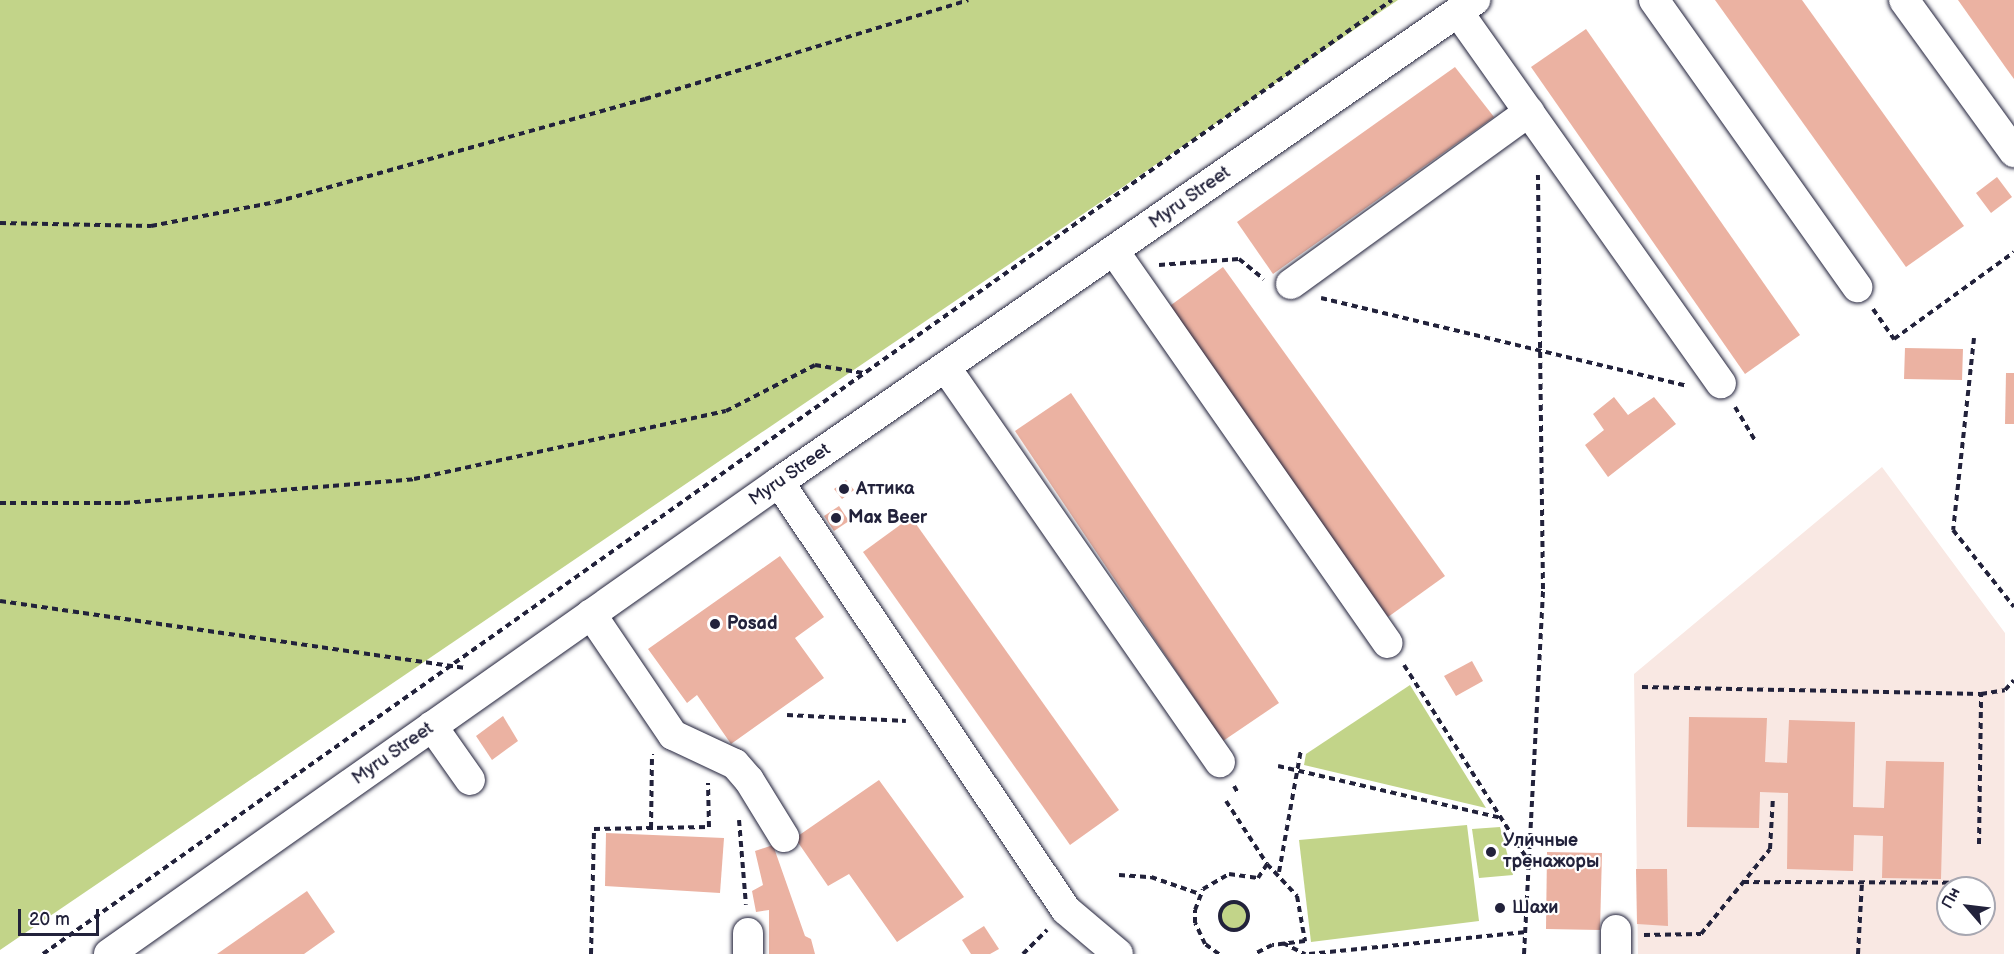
<!DOCTYPE html>
<html>
<head>
<meta charset="utf-8">
<style>
  body { margin:0 }
  #map { position:relative; width:2014px; height:954px; overflow:hidden; background:#fff; font-family:"Balsamiq Sans",sans-serif }
  div>[style] { position:absolute }
  .built>* { inset:0; background:#f9e8e3 }
  .green>* { inset:0; background:#c2d489 }
  .round { border-radius:50% }
  .building>* { inset:0; background:#ebb2a2 }
  .path>* { height:4px; margin-top:-2px; transform-origin:0; background:repeating-linear-gradient(90deg,#22223b 0 6px,transparent 0 10.5px) }
  .path>.ring { margin:-2px; padding:0; box-sizing:content-box; background:none; border:4px solid #22223b; border-radius:50% }
  .roads { filter:drop-shadow(0 0 2px #22223b) drop-shadow(0 0 2px #22223b) }
  .minor>* { height:30px; margin:-15px; padding:0 15px; transform-origin:15px; border-radius:15px; background:#fff }
  .dots>* { width:16px; height:16px; translate:-50% -50%; box-sizing:border-box; border:3px solid #fff; border-radius:50% }
  span { translate:-50% -50%; white-space:nowrap; text-align:center; line-height:1.15; -webkit-text-stroke:4.5px #fff; paint-order:stroke }
  .street-label { font-size:18px; color:#22223b }
  .poi-label { font-size:18px; color:#22223b; font-weight:700 }
  .left { translate:0 -50%; text-align:left }
  .north { position:absolute; left:1936px; top:876px; width:60px; height:60px; box-sizing:border-box; background:#fff; border:2px solid #a7a7b1; border-radius:50%; rotate:298deg; font-size:16px; font-weight:700; line-height:24px; text-align:center; color:#22223b }
  .north::after { content:''; display:block; margin:auto; width:21px; height:27px; background:#22223b; clip-path:polygon(50% 0,100% 100%,50% 72%,0 100%) }
  .scale { position:absolute; left:18px; top:909px; width:81px; height:27px; box-sizing:border-box; border:3px solid #22223b; border-top:0; padding-left:8px; font-size:18px; line-height:21px; white-space:nowrap; color:#22223b; -webkit-text-stroke:4px #fff; paint-order:stroke }
</style>
</head>
<body>
<div id="map">
  <div class="built">
    <i style="clip-path:polygon(evenodd,1882px 467px,2005px 633px,2004px 954px,1638px 954px,1634px 674px,1882px 467px,1948px 888px,1984px 888px,1984px 924px,1948px 924px,1948px 888px)"></i>
  </div>
  <div class="green">
    <i style="clip-path:polygon(0 0,1398px 0,0 950px)"></i>
    <i style="clip-path:polygon(1410px 685px,1486px 808px,1304px 765px,1306px 754px)"></i>
    <i style="clip-path:polygon(1467px 825px,1479px 921px,1311px 942px,1299px 840px)"></i>
    <i style="clip-path:polygon(1500px 827px,1513px 875px,1479px 878px,1472px 829px)"></i>
    <i class="round" style="left:1220px;top:902px;width:28px;height:28px"></i>
  </div>
  <div class="building">
    <i style="clip-path:polygon(1715px 0,1802px 0,1964px 226px,1906px 267px)"></i>
    <i style="clip-path:polygon(1958px 0,2014px 0,2014px 79px,2006px 68px)"></i>
    <i style="clip-path:polygon(1586px 29px,1800px 335px,1745px 374px,1531px 67px)"></i>
    <i style="clip-path:polygon(1455px 67px,1494px 117px,1273px 274px,1237px 222px)"></i>
    <i style="clip-path:polygon(1997px 177px,2012px 197px,1991px 213px,1976px 193px)"></i>
    <i style="clip-path:polygon(1223px 267px,1445px 576px,1388px 617px,1167px 308px)"></i>
    <i style="clip-path:polygon(1905px 348px,1963px 349px,1962px 380px,1904px 379px)"></i>
    <i style="clip-path:polygon(2006px 373px,2014px 373px,2014px 424px,2005px 424px)"></i>
    <i style="clip-path:polygon(1071px 393px,1279px 703px,1223px 741px,1015px 431px)"></i>
    <i style="clip-path:polygon(1614px 397px,1628px 415px,1654px 397px,1676px 424px,1608px 477px,1585px 445px,1604px 430px,1593px 414px)"></i>
    <i style="clip-path:polygon(846px 480px,854px 490px,842px 499px,834px 489px)"></i>
    <i style="clip-path:polygon(839px 506px,849px 521px,834px 531px,824px 516px)"></i>
    <i style="clip-path:polygon(911px 517px,1119px 810px,1070px 845px,863px 552px)"></i>
    <i style="clip-path:polygon(780px 556px,824px 617px,795px 638px,824px 678px,731px 744px,697px 695px,687px 703px,648px 649px)"></i>
    <i style="clip-path:polygon(1472px 661px,1483px 681px,1456px 696px,1444px 676px)"></i>
    <i style="clip-path:polygon(503px 716px,518px 741px,492px 760px,476px 736px)"></i>
    <i style="clip-path:polygon(1689px 717px,1767px 718px,1765px 762px,1787px 763px,1789px 720px,1855px 722px,1853px 807px,1884px 808px,1886px 761px,1944px 762px,1941px 879px,1882px 878px,1883px 836px,1854px 835px,1853px 871px,1787px 869px,1788px 793px,1760px 792px,1759px 828px,1687px 827px)"></i>
    <i style="clip-path:polygon(879px 780px,964px 897px,897px 942px,849px 874px,828px 886px,795px 838px)"></i>
    <i style="clip-path:polygon(606px 833px,724px 838px,720px 893px,605px 886px)"></i>
    <i style="clip-path:polygon(773px 845px,805px 936px,811px 939px,815px 954px,769px 954px,769px 910px,756px 912px,752px 891px,763px 885px,755px 851px)"></i>
    <i style="clip-path:polygon(1547px 852px,1602px 853px,1600px 930px,1546px 929px)"></i>
    <i style="clip-path:polygon(1636px 869px,1667px 869px,1668px 926px,1637px 924px)"></i>
    <i style="clip-path:polygon(307px 891px,335px 932px,304px 954px,217px 954px)"></i>
    <i style="clip-path:polygon(984px 926px,999px 949px,990px 954px,971px 954px,962px 940px)"></i>
  </div>
  <div class="path">
    <i style="left:0;top:223px;width:151px;rotate:1.1deg"></i>
    <i style="left:151px;top:226px;width:127px;rotate:-10.9deg"></i>
    <i style="left:276px;top:202px;width:383px;rotate:-15.6deg"></i>
    <i style="left:645px;top:99px;width:338px;rotate:-17deg"></i>
    <i style="left:1159px;top:265px;width:80px;rotate:-4.3deg"></i>
    <i style="left:1239px;top:259px;width:32px;rotate:39deg"></i>
    <i style="left:1321px;top:298px;width:376px;rotate:13.5deg"></i>
    <i style="left:1873px;top:309px;width:37px;rotate:55deg"></i>
    <i style="left:1894px;top:339px;width:148px;rotate:-35.9deg"></i>
    <i style="left:1974px;top:338px;width:193px;rotate:96.2deg"></i>
    <i style="left:1953px;top:530px;width:98px;rotate:51.6deg"></i>
    <i style="left:1735px;top:407px;width:39px;rotate:59deg"></i>
    <i style="left:0;top:503px;width:124px"></i>
    <i style="left:124px;top:503px;width:291px;rotate:-4.7deg"></i>
    <i style="left:414px;top:479px;width:319px;rotate:-12.3deg"></i>
    <i style="left:726px;top:411px;width:100px;rotate:-27.3deg"></i>
    <i style="left:815px;top:365px;width:49px;rotate:9.5deg"></i>
    <i style="left:0;top:601px;width:470px;rotate:8.2deg"></i>
    <i style="left:1404px;top:665px;width:230px;rotate:57.6deg"></i>
    <i style="left:1642px;top:687px;width:339px;rotate:1.2deg"></i>
    <i style="left:1981px;top:694px;width:24px;rotate:-9deg"></i>
    <i style="left:2005px;top:690px;width:13px;rotate:-48deg"></i>
    <i style="left:787px;top:715px;width:119px;rotate:2.9deg"></i>
    <i style="left:1278px;top:766px;width:230px;rotate:13.1deg"></i>
    <i style="left:1234px;top:786px;width:8px;rotate:60deg"></i>
    <i style="left:1226px;top:801px;width:75px;rotate:56.9deg"></i>
    <i style="left:739px;top:820px;width:85px;rotate:85.3deg"></i>
    <i style="left:651px;top:828px;width:74px;rotate:-89.2deg"></i>
    <i style="left:1979px;top:844px;width:150px;rotate:-89.2deg"></i>
    <i style="left:1279px;top:872px;width:124px;rotate:-79.8deg"></i>
    <i style="left:1119px;top:875px;width:32px;rotate:4deg"></i>
    <i style="left:1151px;top:877px;width:52px;rotate:19.1deg"></i>
    <i style="left:1743px;top:882px;width:234px;rotate:0.2deg"></i>
    <i class="ring" style="left:1220px;top:902px;width:24px;height:24px"></i>
    <i style="left:1644px;top:935px;width:57px;rotate:-1deg"></i>
    <i style="left:1701px;top:934px;width:109px;rotate:-50.9deg"></i>
    <i style="left:1770px;top:849px;width:52px;rotate:-86.7deg"></i>
    <i style="left:1283px;top:943px;width:25px;rotate:27deg"></i>
    <i style="left:43px;top:954px;width:1652px;rotate:-35.27deg"></i>
    <i style="left:591px;top:954px;width:125px;rotate:-88.6deg"></i>
    <i style="left:594px;top:829px;width:115px;rotate:-1deg"></i>
    <i style="left:709px;top:827px;width:44px;rotate:-91.3deg"></i>
    <i style="left:1023px;top:954px;width:34px;rotate:-45deg"></i>
    <i style="left:1219px;top:954px;width:17px;rotate:-144deg"></i>
    <i style="left:1205px;top:944px;width:23px;rotate:-115deg"></i>
    <i style="left:1195px;top:923px;width:13px;rotate:-90deg"></i>
    <i style="left:1195px;top:910px;width:22px;rotate:-69deg"></i>
    <i style="left:1203px;top:889px;width:30px;rotate:-30deg"></i>
    <i style="left:1229px;top:874px;width:29px;rotate:8deg"></i>
    <i style="left:1258px;top:878px;width:17px;rotate:-57deg"></i>
    <i style="left:1267px;top:864px;width:44px;rotate:46.8deg"></i>
    <i style="left:1297px;top:896px;width:46px;rotate:79.9deg"></i>
    <i style="left:1305px;top:941px;width:33px;rotate:173deg"></i>
    <i style="left:1272px;top:945px;width:20px;rotate:153deg"></i>
    <i style="left:1309px;top:954px;width:216px;rotate:-5.8deg"></i>
    <i style="left:1524px;top:954px;width:365px;rotate:-87deg"></i>
    <i style="left:1543px;top:589px;width:414px;rotate:-90.7deg"></i>
    <i style="left:1858px;top:954px;width:71px;rotate:-86.8deg"></i>
  </div>
  <div class="roads">
    <div class="minor">
      <i style="left:1654px;top:0;width:352px;rotate:54.7deg"></i>
      <i style="left:1904px;top:0;width:188px;rotate:54.1deg"></i>
      <i style="left:1458px;top:12px;width:455px;rotate:54.7deg"></i>
      <i style="left:1114px;top:251px;width:478px;rotate:55.1deg"></i>
      <i style="left:1291px;top:284px;width:294px;rotate:-35.9deg"></i>
      <i style="left:946px;top:368px;width:480px;rotate:55.2deg"></i>
      <i style="left:779px;top:482px;width:515px;rotate:56.16deg"></i>
      <i style="left:1066px;top:910px;width:68px;rotate:40.2deg"></i>
      <i style="left:591px;top:614px;width:146px;rotate:55.9deg"></i>
      <i style="left:673px;top:735px;width:68px;rotate:25.1deg"></i>
      <i style="left:735px;top:764px;width:21px;rotate:49deg"></i>
      <i style="left:749px;top:780px;width:67px;rotate:58.4deg"></i>
      <i style="left:432px;top:726px;width:66px;rotate:54.9deg"></i>
      <i style="left:1616px;top:930px;width:24px;rotate:90deg"></i>
      <i style="left:748px;top:933px;width:21px;rotate:90deg"></i>
      <i style="left:109px;top:954px;width:820px;rotate:-35.16deg"></i>
      <i style="left:779px;top:482px;width:847px;rotate:-34.7deg"></i>
    </div>
  </div>
  <div class="dots">
    <i style="left:844px;top:489px;background:#22223b"></i>
    <i style="left:836px;top:518px;background:#22223b"></i>
    <i style="left:715px;top:624px;background:#22223b"></i>
    <i style="left:1491px;top:852px;background:#22223b"></i>
    <i style="left:1500px;top:908px;background:#22223b"></i>
  </div>
  <div class="street-label">
    <span style="left:1190px;top:198px;rotate:-35deg">Myru Street</span>
    <span style="left:790px;top:475px;rotate:-35deg">Myru Street</span>
    <span style="left:393px;top:754px;rotate:-35deg">Myru Street</span>
  </div>
  <div class="poi-label">
    <span class="left" style="left:856px;top:489px">Аттика</span>
    <span class="left" style="left:848px;top:518px">Max Beer</span>
    <span class="left" style="left:727px;top:624px">Posad</span>
    <span class="left" style="left:1503px;top:852px">Уличные<br>тренажоры</span>
    <span class="left" style="left:1512px;top:908px">Шахи</span>
  </div>
  <div class="north">Пн</div>
  <div class="scale">20 m</div>
</div>
</body>
</html>
